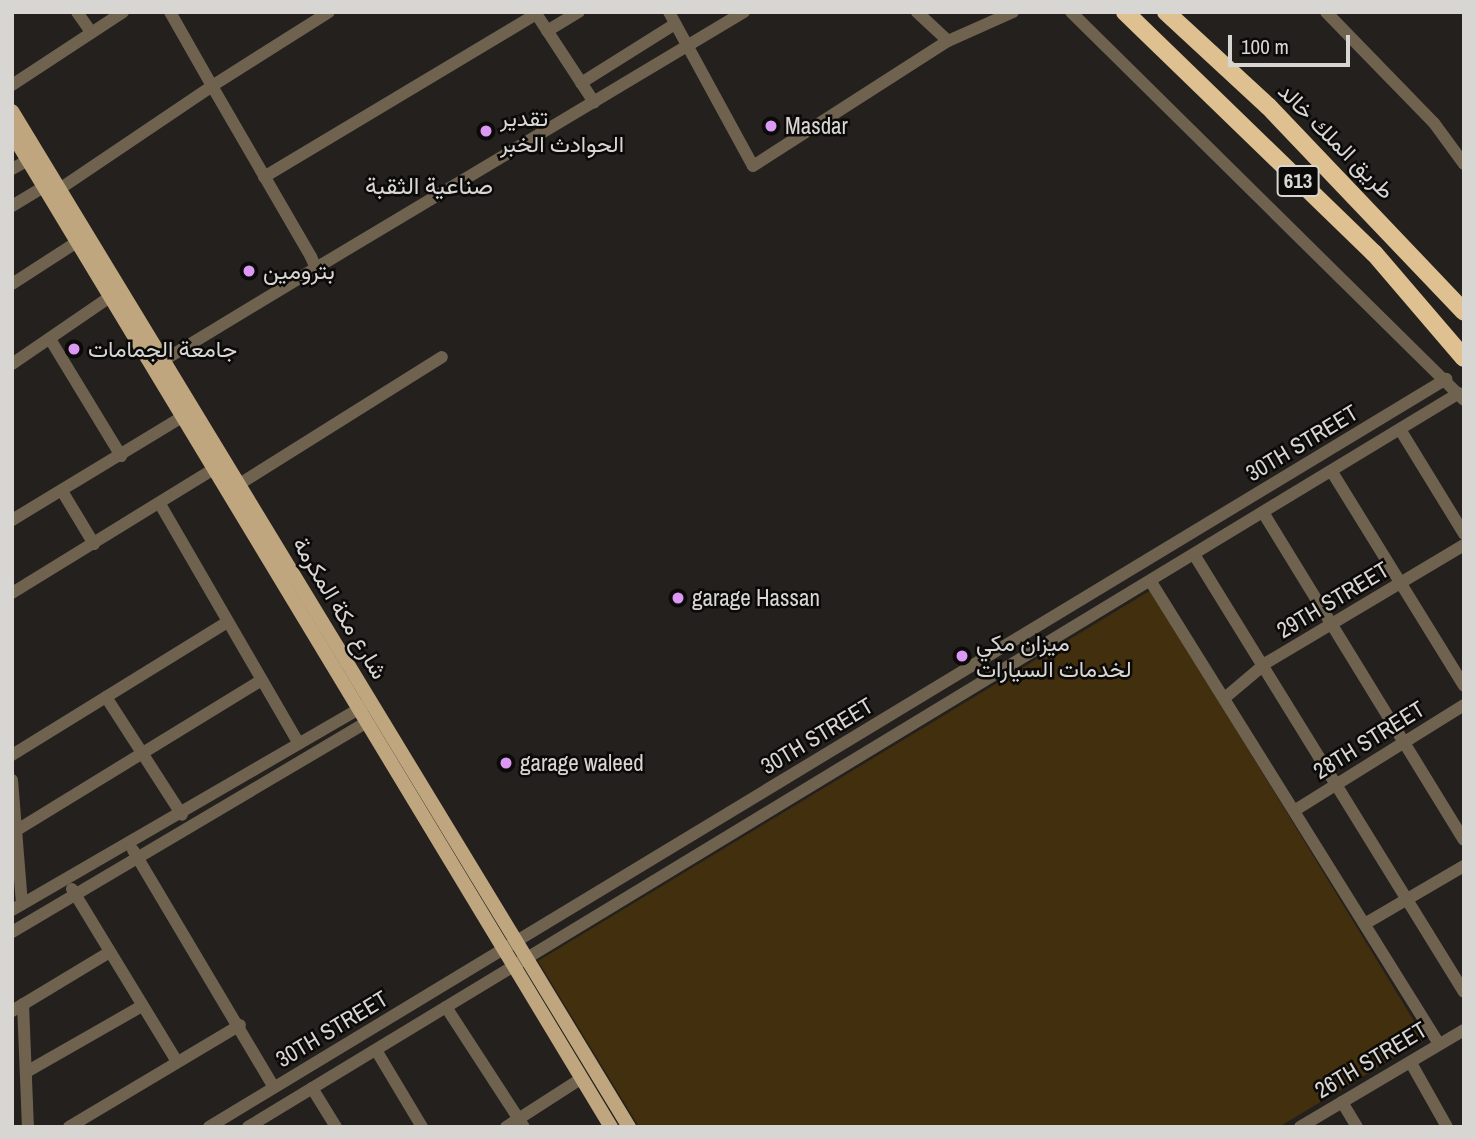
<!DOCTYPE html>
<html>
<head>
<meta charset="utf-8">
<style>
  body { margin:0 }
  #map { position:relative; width:1476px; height:1139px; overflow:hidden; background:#23201d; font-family:"Archivo Narrow",Vazirmatn,sans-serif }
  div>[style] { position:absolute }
  .green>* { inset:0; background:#422f0d }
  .minor>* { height:12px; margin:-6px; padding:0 6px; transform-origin:6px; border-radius:6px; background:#6f6350 }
  .major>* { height:14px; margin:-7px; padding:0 7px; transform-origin:7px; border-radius:7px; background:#bfa67e }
  .highway>* { height:18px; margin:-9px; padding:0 9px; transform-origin:9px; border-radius:9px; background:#dfc090 }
  .dots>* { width:19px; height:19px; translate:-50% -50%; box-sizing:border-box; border:4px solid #0b0a09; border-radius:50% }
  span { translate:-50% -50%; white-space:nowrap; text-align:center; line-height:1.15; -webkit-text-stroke:5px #0b0a09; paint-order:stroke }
  .shield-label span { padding:2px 5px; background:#0b0a09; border:2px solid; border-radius:5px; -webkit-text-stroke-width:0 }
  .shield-label { font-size:21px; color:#d8d6d3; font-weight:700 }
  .poi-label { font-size:23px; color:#d8d6d3 }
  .left { translate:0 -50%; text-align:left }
  .street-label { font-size:23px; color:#d8d6d3 }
  .neighbourhood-label { font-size:24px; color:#d8d6d3 }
  .frame { position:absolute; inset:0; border:14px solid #d8d6d3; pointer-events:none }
  .scale { position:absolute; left:1228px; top:35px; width:122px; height:32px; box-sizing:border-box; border:4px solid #d8d6d3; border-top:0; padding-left:9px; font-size:21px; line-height:24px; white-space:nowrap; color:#d8d6d3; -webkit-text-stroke:5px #0b0a09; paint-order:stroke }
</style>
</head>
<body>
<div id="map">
  <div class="green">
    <i style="clip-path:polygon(1151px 590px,1425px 1039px,1279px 1127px,639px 1127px,538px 961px)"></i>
  </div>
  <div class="minor">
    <i style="left:77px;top:12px;width:24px;rotate:55deg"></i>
    <i style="left:170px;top:12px;width:85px;rotate:60.4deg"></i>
    <i style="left:212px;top:86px;width:138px;rotate:-32.3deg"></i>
    <i style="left:535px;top:12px;width:108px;rotate:56.8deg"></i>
    <i style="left:669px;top:12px;width:175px;rotate:61.4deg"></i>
    <i style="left:753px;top:166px;width:232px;rotate:-32.7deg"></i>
    <i style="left:948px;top:41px;width:71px;rotate:-24deg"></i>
    <i style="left:917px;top:12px;width:42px;rotate:43.1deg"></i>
    <i style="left:1071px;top:12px;width:552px;rotate:44.63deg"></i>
    <i style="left:1326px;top:12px;width:155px;rotate:45.8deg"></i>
    <i style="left:1434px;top:123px;width:51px;rotate:53.8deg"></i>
    <i style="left:547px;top:31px;width:37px;rotate:-31deg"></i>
    <i style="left:581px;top:83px;width:111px;rotate:-32.1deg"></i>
    <i style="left:12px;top:85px;width:133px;rotate:-33.3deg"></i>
    <i style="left:12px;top:169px;width:18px;rotate:-29deg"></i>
    <i style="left:264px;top:177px;width:317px;rotate:-30.9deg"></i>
    <i style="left:61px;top:188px;width:182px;rotate:-34deg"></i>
    <i style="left:212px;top:86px;width:198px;rotate:59.9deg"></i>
    <i style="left:311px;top:257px;width:12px;rotate:66deg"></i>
    <i style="left:316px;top:268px;width:187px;rotate:148.8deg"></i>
    <i style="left:12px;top:206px;width:37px;rotate:-31deg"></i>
    <i style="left:316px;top:268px;width:499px;rotate:-30.9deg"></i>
    <i style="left:12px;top:284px;width:77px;rotate:-32.9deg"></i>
    <i style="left:50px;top:339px;width:137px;rotate:58.7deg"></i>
    <i style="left:12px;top:364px;width:119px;rotate:-34.4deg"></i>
    <i style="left:1401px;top:431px;width:121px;rotate:58.5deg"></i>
    <i style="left:1332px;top:472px;width:251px;rotate:58.3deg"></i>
    <i style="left:241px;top:483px;width:237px;rotate:-32.1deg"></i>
    <i style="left:62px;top:491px;width:62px;rotate:58.9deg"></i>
    <i style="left:160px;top:504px;width:277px;rotate:59.9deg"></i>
    <i style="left:1264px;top:514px;width:382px;rotate:58.5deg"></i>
    <i style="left:12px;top:520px;width:199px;rotate:-31.2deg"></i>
    <i style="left:1195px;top:556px;width:512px;rotate:58.33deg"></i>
    <i style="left:1151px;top:582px;width:544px;rotate:58.06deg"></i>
    <i style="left:12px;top:593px;width:238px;rotate:-31.6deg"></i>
    <i style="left:1227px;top:696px;width:51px;rotate:-40.2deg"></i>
    <i style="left:1266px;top:663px;width:230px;rotate:-30.8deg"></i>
    <i style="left:106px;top:697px;width:140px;rotate:57.2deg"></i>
    <i style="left:12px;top:755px;width:253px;rotate:-31.7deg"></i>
    <i style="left:12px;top:780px;width:124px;rotate:85.4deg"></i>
    <i style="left:1297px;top:809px;width:197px;rotate:-31.9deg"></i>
    <i style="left:17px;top:830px;width:287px;rotate:-31.5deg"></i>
    <i style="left:133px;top:850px;width:276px;rotate:59.3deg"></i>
    <i style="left:72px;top:889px;width:202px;rotate:58.7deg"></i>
    <i style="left:12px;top:910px;width:409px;rotate:-30.1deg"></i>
    <i style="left:1368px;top:922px;width:111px;rotate:-30.3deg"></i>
    <i style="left:12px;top:932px;width:412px;rotate:-30.6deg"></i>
    <i style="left:23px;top:1004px;width:123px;rotate:87.7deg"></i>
    <i style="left:446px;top:1007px;width:143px;rotate:57deg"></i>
    <i style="left:12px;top:1011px;width:112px;rotate:-31.1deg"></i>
    <i style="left:376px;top:1050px;width:90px;rotate:59.1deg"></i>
    <i style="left:1411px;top:1063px;width:73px;rotate:60.6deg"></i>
    <i style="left:28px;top:1071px;width:129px;rotate:-29.7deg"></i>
    <i style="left:312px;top:1088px;width:46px;rotate:58.4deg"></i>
    <i style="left:1342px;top:1102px;width:29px;rotate:59deg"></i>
    <i style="left:69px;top:1127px;width:199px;rotate:-30.8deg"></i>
    <i style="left:209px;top:1127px;width:1446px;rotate:-31.16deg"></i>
    <i style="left:248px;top:1127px;width:1416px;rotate:-31.22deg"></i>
    <i style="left:506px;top:1127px;width:90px;rotate:-32.8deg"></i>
    <i style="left:1300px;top:1127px;width:191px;rotate:-30.6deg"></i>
  </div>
  <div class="major">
    <i style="left:12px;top:111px;width:1189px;rotate:58.73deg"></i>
    <i style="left:12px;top:134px;width:1160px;rotate:58.9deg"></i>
  </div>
  <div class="highway">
    <i style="left:1125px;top:12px;width:347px;rotate:44.1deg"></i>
    <i style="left:1374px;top:253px;width:138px;rotate:49.4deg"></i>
    <i style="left:1166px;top:12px;width:139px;rotate:42.7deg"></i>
    <i style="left:1268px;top:106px;width:284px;rotate:46.4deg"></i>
  </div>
  <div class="dots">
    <i style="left:771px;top:126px;background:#dc99f4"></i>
    <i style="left:486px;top:131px;background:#dc99f4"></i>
    <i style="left:249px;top:271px;background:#dc99f4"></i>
    <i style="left:74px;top:349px;background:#dc99f4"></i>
    <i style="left:678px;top:598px;background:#dc99f4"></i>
    <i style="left:962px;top:656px;background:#dc99f4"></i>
    <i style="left:506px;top:763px;background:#dc99f4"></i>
  </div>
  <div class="shield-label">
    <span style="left:1298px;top:181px">613</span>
  </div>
  <div class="poi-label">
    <span class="left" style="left:500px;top:131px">تقدير<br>الحوادث الخبر</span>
    <span class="left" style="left:785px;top:126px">Masdar</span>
    <span class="left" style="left:263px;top:271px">بترومين</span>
    <span class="left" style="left:88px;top:349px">جامعة الجمامات</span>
    <span class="left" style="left:692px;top:598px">garage Hassan</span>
    <span class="left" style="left:976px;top:656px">ميزان مكي<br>لخدمات السيارات</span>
    <span class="left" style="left:520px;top:763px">garage waleed</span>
  </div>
  <div class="street-label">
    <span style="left:1336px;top:141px;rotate:45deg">طريق الملك خالد</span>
    <span style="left:1302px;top:443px;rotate:-31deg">30TH STREET</span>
    <span style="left:1333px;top:600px;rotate:-31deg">29TH STREET</span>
    <span style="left:340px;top:608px;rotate:59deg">شارع مكة المكرمة</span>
    <span style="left:817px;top:736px;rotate:-31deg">30TH STREET</span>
    <span style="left:1369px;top:740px;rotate:-32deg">28TH STREET</span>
    <span style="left:332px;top:1029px;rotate:-31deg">30TH STREET</span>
    <span style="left:1371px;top:1060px;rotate:-31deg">26TH STREET</span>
  </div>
  <div class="neighbourhood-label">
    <span style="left:429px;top:186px">صناعية الثقبة</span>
  </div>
  <div class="frame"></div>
  <div class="scale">100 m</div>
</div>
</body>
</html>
